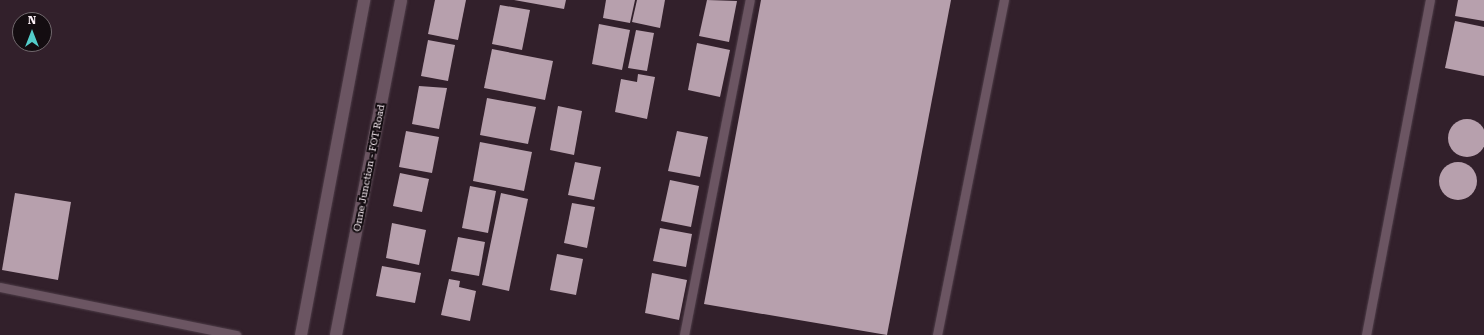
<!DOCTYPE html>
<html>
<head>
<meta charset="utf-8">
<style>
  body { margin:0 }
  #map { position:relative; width:1484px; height:335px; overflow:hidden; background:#32202b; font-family:"Roboto Serif",serif }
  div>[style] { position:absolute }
  .building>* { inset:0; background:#b7a0ad }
  .round { border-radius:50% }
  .roads { filter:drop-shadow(0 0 1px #4e3d48) drop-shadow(0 0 1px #4e3d48) }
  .service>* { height:9px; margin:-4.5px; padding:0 4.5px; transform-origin:4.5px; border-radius:4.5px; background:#6b5562 }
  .tertiary>* { height:12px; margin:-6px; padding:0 6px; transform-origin:6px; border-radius:6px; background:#6b5562 }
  span { translate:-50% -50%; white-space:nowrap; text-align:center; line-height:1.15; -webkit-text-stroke:4px #140d11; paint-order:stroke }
  .street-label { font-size:10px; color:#fcf0f7 }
  .north { position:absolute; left:12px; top:12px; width:40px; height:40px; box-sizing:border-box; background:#140d11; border:1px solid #71686d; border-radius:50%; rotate:0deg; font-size:11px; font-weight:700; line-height:16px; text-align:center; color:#fcf0f7 }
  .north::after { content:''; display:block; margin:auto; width:14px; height:18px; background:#53cdca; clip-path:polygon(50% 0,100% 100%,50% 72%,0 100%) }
</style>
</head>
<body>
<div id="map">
  <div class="building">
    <i style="clip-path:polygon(435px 0,466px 0,458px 40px,428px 34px)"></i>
    <i style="clip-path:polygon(514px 0,566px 0,564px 9px)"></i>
    <i style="clip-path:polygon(606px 0,635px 0,630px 23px,603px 18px)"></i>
    <i style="clip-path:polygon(637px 0,665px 0,660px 28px,632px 22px)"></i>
    <i style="clip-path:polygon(707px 0,737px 1px,729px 42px,699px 36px)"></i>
    <i style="clip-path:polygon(761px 0,951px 0,887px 335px,704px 304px)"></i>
    <i style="clip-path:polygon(1458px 0,1484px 0,1484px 21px,1455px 16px)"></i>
    <i style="clip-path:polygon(500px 5px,530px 10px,522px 50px,492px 44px)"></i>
    <i style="clip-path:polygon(1455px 21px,1484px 27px,1484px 76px,1445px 68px)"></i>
    <i style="clip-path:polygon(599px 24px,630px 30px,622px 70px,592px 64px)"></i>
    <i style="clip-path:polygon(636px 30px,654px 33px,647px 71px,628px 68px)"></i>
    <i style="clip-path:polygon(428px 40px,455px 45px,448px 81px,421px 76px)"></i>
    <i style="clip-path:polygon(697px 43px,730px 50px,720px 97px,688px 90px)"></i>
    <i style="clip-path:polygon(492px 49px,553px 61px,545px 100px,484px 88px)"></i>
    <i style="clip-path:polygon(638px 74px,655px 77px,647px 119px,615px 112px,621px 79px,637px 82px)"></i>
    <i style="clip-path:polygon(419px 86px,447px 88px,439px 129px,412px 124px)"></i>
    <i style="clip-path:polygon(487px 98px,536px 107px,528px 144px,480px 135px)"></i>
    <i style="clip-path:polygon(558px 106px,582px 111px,574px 155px,550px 150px)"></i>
    <i class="round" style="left:1448px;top:119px;width:38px;height:38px"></i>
    <i style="clip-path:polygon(406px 131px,439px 137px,432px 173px,399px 167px)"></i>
    <i style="clip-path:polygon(677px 131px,708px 137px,700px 177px,668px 171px)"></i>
    <i style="clip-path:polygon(480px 142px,532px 152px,524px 191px,473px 181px)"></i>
    <i class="round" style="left:1439px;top:162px;width:38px;height:38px"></i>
    <i style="clip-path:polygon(575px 162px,601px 167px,594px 200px,568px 195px)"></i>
    <i style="clip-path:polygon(400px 173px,429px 179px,422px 212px,393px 206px)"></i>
    <i style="clip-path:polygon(670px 180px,699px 186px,691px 227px,661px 221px)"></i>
    <i style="clip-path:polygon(470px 186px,496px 191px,488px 233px,462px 228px)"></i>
    <i style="clip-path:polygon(15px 193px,71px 202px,58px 280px,2px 270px)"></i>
    <i style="clip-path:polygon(501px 193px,528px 199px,509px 291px,482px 285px)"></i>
    <i style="clip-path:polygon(572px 203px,595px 207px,587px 248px,564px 243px)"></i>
    <i style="clip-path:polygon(392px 223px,426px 230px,419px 265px,386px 258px)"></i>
    <i style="clip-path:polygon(660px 228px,692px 234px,686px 267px,653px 261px)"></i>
    <i style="clip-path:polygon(458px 237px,485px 242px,479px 276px,451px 271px)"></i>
    <i style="clip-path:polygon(557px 254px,583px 259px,576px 295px,550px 290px)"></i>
    <i style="clip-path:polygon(382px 266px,421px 273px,415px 303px,376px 296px)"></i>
    <i style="clip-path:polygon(652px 273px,687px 280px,679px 320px,645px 313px)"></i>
    <i style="clip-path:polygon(449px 279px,460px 281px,459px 287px,476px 291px,470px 321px,441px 315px)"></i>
  </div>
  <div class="roads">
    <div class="service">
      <i style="left:0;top:287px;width:241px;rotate:11.5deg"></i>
      <i style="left:684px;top:335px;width:341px;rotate:-78.9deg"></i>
      <i style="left:937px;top:335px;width:342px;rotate:-78.7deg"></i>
      <i style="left:1366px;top:335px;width:341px;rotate:-79.2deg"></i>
    </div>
    <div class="tertiary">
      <i style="left:301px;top:335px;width:341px;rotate:-79.3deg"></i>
      <i style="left:336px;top:335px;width:341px;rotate:-79deg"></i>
    </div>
  </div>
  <div class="street-label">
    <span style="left:369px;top:168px;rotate:-79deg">Onne Junction - FOT Road</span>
  </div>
  <div class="north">N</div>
</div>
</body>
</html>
